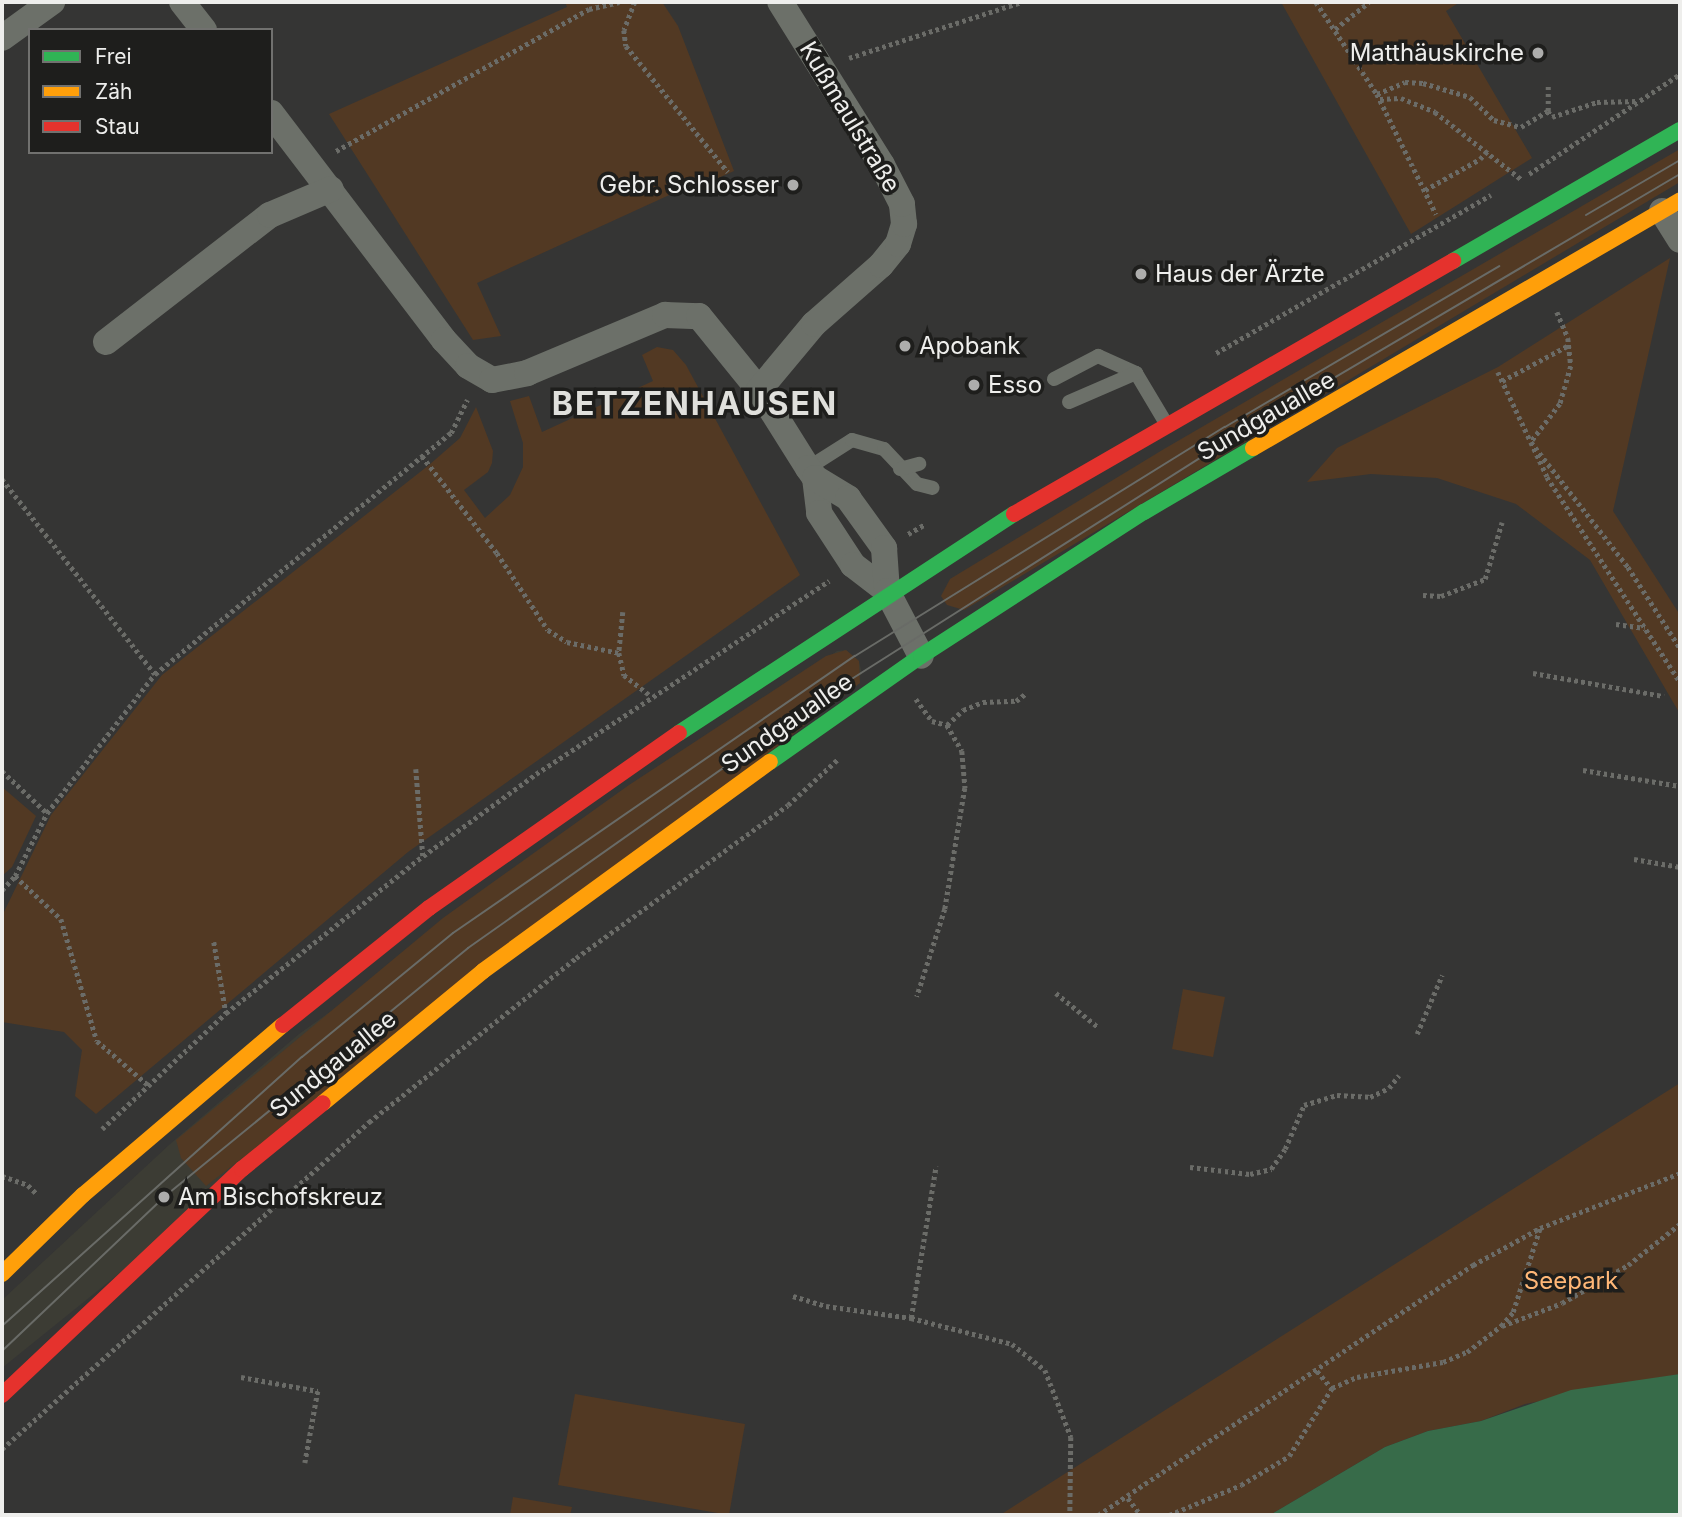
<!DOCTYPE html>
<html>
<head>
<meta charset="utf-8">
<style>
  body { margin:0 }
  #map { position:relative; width:1682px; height:1517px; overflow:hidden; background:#353534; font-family:Inter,sans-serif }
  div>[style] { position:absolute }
  .built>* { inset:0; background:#3c3c34 }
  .green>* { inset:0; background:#523923 }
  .water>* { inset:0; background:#376b49 }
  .path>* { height:4.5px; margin-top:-2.25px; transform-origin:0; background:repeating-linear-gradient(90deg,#6b6c68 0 3.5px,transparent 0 7px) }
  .lane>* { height:14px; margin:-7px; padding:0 7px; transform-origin:7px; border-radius:7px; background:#6c7069 }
  .street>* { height:26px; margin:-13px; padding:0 13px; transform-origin:13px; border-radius:13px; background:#6c7069 }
  .fast>* { height:16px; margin:-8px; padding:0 8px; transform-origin:8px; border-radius:8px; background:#30b455 }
  .slow>* { height:16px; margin:-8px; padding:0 8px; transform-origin:8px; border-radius:8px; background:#ff9f0a }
  .jam>* { height:16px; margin:-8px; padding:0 8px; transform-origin:8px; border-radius:8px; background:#e5322d }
  .tram>* { height:2px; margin:-1px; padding:0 1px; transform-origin:1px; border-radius:1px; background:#696b67 }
  .dots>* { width:19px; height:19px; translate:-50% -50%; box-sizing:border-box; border:4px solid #1e1e1c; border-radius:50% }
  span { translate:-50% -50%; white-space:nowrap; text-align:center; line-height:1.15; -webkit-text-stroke:7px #1e1e1c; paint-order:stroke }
  .poi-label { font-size:24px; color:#eeeeec }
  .right { translate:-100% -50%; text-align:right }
  .left { translate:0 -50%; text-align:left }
  .street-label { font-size:24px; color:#eeeeec }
  .park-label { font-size:24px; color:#ffb777 }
  .district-label { font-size:32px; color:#e0e0dc; font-weight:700; letter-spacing:2px }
  .frame { position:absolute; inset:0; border:4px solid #eeeeec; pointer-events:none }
  .legend { position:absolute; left:28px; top:28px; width:245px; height:126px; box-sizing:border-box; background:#1e1e1c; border:2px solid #71716f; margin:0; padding:9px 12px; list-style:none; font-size:21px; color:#eeeeec }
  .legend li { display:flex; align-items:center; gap:14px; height:35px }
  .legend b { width:35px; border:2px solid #71716f }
</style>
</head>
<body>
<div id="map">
  <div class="built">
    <i style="clip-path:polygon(846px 650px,859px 661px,862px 674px,2px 1368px,2px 1300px,169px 1145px,299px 1034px,837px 651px)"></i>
  </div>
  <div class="green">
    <i style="clip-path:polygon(565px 2px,662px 2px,678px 26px,734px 171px,716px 179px,713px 175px,477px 283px,501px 336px,473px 340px,329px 114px,567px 7px)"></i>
    <i style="clip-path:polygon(1281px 2px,1460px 2px,1446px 11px,1532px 158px,1411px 234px)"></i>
    <i style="clip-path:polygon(1680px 149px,1680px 182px,964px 610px,947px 605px,941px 596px,950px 579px,1164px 449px)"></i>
    <i style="clip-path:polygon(1670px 258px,1613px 511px,1680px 615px,1680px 714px,1590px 560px,1516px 504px,1437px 478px,1371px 474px,1307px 482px,1337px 448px,1498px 367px)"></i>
    <i style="clip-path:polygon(657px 347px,673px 350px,686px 365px,800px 575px,408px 852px,96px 1114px,75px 1096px,82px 1050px,64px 1032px,2px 1022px,2px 916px,51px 815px,162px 675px,429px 465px,460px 438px,476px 407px,493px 451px,492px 463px,488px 472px,464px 490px,485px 518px,510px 495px,523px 467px,523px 443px,510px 401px,529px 396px,542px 432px,653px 381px,642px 355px)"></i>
    <i style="clip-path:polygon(846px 650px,859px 661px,860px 683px,206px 1186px,181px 1158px,176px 1140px,443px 918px,629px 785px,826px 656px)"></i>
    <i style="clip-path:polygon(2px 787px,36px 816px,12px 867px,2px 876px)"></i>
    <i style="clip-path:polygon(1183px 989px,1225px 997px,1213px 1057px,1172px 1049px)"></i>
    <i style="clip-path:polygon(1680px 1083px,1680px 1374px,1525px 1404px,1481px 1421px,1428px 1431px,1385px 1447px,1270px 1515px,1000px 1515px)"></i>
    <i style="clip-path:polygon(575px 1394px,745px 1424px,729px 1515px,558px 1485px)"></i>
    <i style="clip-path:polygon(513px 1497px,572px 1507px,570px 1515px,510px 1515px)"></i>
  </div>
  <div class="water">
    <i style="clip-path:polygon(1680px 1374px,1680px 1515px,1270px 1515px,1385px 1447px,1428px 1431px,1481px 1421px,1571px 1390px)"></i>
  </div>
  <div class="path">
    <i style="left:635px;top:2px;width:30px;rotate:111deg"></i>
    <i style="left:624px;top:30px;width:16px;rotate:83deg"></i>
    <i style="left:626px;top:46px;width:162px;rotate:51deg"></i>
    <i style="left:1316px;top:2px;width:110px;rotate:56.5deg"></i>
    <i style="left:1377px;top:94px;width:134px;rotate:63.8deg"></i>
    <i style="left:1335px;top:29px;width:43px;rotate:-38.5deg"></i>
    <i style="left:849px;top:58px;width:181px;rotate:-18deg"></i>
    <i style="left:1377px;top:94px;width:30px;rotate:-23deg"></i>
    <i style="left:1405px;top:82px;width:18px;rotate:3deg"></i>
    <i style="left:1423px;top:83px;width:49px;rotate:16.6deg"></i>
    <i style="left:1470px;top:97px;width:33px;rotate:44deg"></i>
    <i style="left:1494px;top:120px;width:28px;rotate:15deg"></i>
    <i style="left:1521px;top:127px;width:31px;rotate:-31deg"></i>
    <i style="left:1548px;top:111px;width:25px;rotate:-90deg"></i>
    <i style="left:1380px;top:99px;width:21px;rotate:-3deg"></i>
    <i style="left:1401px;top:98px;width:37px;rotate:22deg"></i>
    <i style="left:1435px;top:112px;width:109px;rotate:37.9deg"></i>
    <i style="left:1548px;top:111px;width:7px;rotate:56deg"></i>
    <i style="left:1552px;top:117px;width:47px;rotate:-18.4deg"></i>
    <i style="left:1597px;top:102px;width:41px;rotate:-1.4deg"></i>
    <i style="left:336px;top:151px;width:290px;rotate:-29.3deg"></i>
    <i style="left:589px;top:9px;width:31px;rotate:-13deg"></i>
    <i style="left:1529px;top:174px;width:181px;rotate:-33.5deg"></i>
    <i style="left:1425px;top:190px;width:63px;rotate:-29.4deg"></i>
    <i style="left:1480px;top:159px;width:12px;rotate:-48deg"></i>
    <i style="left:1557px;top:312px;width:28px;rotate:67deg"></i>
    <i style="left:1568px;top:338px;width:28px;rotate:84deg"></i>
    <i style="left:1571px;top:366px;width:40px;rotate:106deg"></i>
    <i style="left:1560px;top:404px;width:48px;rotate:127.3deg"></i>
    <i style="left:1531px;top:442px;width:38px;rotate:65deg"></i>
    <i style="left:1547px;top:477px;width:244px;rotate:57deg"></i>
    <i style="left:1216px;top:353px;width:317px;rotate:-29.9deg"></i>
    <i style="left:1498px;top:372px;width:77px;rotate:64.8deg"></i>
    <i style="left:1531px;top:442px;width:158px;rotate:52.2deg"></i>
    <i style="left:1628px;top:567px;width:96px;rotate:57.3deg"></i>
    <i style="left:1502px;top:381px;width:76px;rotate:-28.2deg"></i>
    <i style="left:422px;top:456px;width:123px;rotate:52.3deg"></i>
    <i style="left:497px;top:553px;width:92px;rotate:56.5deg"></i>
    <i style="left:548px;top:630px;width:22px;rotate:32deg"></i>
    <i style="left:567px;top:642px;width:53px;rotate:11.9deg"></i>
    <i style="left:2px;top:479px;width:248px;rotate:51.9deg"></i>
    <i style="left:908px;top:534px;width:20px;rotate:-30deg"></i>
    <i style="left:1423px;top:595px;width:18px;rotate:3deg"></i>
    <i style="left:1441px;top:596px;width:47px;rotate:-21.1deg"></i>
    <i style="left:1485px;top:579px;width:59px;rotate:-73.4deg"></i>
    <i style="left:623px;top:612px;width:41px;rotate:95.6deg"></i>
    <i style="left:619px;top:653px;width:23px;rotate:77deg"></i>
    <i style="left:624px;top:675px;width:34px;rotate:38deg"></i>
    <i style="left:1616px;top:624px;width:29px;rotate:8deg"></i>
    <i style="left:1533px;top:673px;width:133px;rotate:10deg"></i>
    <i style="left:916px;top:699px;width:27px;rotate:54deg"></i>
    <i style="left:932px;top:721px;width:16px;rotate:15deg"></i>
    <i style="left:947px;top:725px;width:30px;rotate:60deg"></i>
    <i style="left:962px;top:751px;width:37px;rotate:85deg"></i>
    <i style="left:965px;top:788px;width:123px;rotate:99.4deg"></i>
    <i style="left:945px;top:909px;width:92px;rotate:107.7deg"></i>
    <i style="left:947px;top:725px;width:22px;rotate:-43deg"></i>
    <i style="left:963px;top:710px;width:22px;rotate:-22deg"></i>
    <i style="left:983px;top:702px;width:33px;rotate:-2deg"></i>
    <i style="left:1016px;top:701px;width:11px;rotate:-38deg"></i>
    <i style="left:416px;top:769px;width:87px;rotate:85.4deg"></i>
    <i style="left:1583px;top:770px;width:98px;rotate:9.4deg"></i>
    <i style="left:2px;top:771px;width:62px;rotate:43deg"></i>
    <i style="left:1634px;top:859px;width:47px;rotate:9.9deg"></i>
    <i style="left:15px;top:876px;width:63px;rotate:43.1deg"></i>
    <i style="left:61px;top:919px;width:127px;rotate:73.6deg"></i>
    <i style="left:97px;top:1041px;width:67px;rotate:40.8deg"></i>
    <i style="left:2px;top:890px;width:19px;rotate:-47deg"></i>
    <i style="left:15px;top:876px;width:71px;rotate:-63.1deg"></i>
    <i style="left:47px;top:813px;width:176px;rotate:-52.2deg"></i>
    <i style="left:155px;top:674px;width:382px;rotate:-39.2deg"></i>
    <i style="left:451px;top:433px;width:37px;rotate:-64deg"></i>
    <i style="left:214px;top:942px;width:72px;rotate:80.4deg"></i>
    <i style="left:1056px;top:993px;width:54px;rotate:39deg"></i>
    <i style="left:1417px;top:1034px;width:64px;rotate:-67deg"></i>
    <i style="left:102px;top:1129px;width:170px;rotate:-43.1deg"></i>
    <i style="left:226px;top:1013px;width:252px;rotate:-38.6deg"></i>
    <i style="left:423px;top:856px;width:140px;rotate:-36deg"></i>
    <i style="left:536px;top:774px;width:351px;rotate:-33.4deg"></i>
    <i style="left:1190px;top:1167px;width:60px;rotate:6.7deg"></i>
    <i style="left:1250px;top:1174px;width:22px;rotate:-13deg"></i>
    <i style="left:1271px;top:1169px;width:24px;rotate:-55deg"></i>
    <i style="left:1285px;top:1149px;width:48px;rotate:-66.6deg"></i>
    <i style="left:1304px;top:1105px;width:34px;rotate:-17deg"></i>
    <i style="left:1337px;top:1095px;width:33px;rotate:3deg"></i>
    <i style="left:1370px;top:1097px;width:21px;rotate:-25deg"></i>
    <i style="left:1389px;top:1088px;width:16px;rotate:-52deg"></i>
    <i style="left:2px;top:1176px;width:28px;rotate:19deg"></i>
    <i style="left:28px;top:1185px;width:11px;rotate:45deg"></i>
    <i style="left:793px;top:1296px;width:34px;rotate:17deg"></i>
    <i style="left:826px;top:1306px;width:86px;rotate:8deg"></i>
    <i style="left:911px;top:1318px;width:154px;rotate:-80.7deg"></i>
    <i style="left:911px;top:1318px;width:104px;rotate:14.4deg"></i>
    <i style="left:1012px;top:1344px;width:42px;rotate:38.2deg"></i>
    <i style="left:1045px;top:1370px;width:72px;rotate:68.8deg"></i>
    <i style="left:1071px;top:1437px;width:78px;rotate:90.7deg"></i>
    <i style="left:1502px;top:1326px;width:64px;rotate:-21deg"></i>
    <i style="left:1562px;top:1303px;width:76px;rotate:-29.9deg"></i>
    <i style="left:1628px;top:1265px;width:66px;rotate:-38.3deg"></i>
    <i style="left:1317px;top:1371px;width:23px;rotate:49deg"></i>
    <i style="left:241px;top:1377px;width:78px;rotate:10.3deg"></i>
    <i style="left:318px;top:1391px;width:73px;rotate:100.2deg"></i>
    <i style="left:2px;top:1449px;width:492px;rotate:-41.7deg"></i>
    <i style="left:369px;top:1122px;width:264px;rotate:-38.4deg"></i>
    <i style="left:576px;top:958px;width:261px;rotate:-35.8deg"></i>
    <i style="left:788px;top:805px;width:67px;rotate:-42.6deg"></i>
    <i style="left:1128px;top:1498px;width:21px;rotate:53deg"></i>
    <i style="left:1098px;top:1515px;width:451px;rotate:-33.7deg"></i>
    <i style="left:1473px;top:1265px;width:77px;rotate:-28.9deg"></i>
    <i style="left:1540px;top:1228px;width:150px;rotate:-21.4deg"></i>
    <i style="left:1169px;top:1515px;width:78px;rotate:-22.6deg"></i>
    <i style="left:1241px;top:1485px;width:56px;rotate:-31.1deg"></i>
    <i style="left:1289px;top:1456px;width:80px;rotate:-57.7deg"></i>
    <i style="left:1332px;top:1388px;width:27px;rotate:-24deg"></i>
    <i style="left:1357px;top:1377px;width:87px;rotate:-9.9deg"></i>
    <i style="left:1443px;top:1362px;width:26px;rotate:-23deg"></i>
    <i style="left:1467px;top:1352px;width:43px;rotate:-37.4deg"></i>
    <i style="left:1501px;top:1326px;width:18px;rotate:-49deg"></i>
    <i style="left:1513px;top:1312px;width:88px;rotate:-72.2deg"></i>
  </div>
  <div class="lane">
    <i style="left:1054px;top:379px;width:50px;rotate:-27.6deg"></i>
    <i style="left:1098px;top:356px;width:42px;rotate:24.1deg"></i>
    <i style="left:1136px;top:373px;width:61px;rotate:59.2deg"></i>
    <i style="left:1069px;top:402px;width:73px;rotate:-23.4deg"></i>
    <i style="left:808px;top:468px;width:52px;rotate:-32.5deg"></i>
    <i style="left:852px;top:440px;width:33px;rotate:16deg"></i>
    <i style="left:884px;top:449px;width:48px;rotate:46.7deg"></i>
    <i style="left:917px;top:484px;width:16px;rotate:14deg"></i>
    <i style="left:900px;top:469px;width:20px;rotate:-15deg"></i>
  </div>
  <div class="street">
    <i style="left:182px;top:2px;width:36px;rotate:52deg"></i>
    <i style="left:2px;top:38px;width:62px;rotate:-35.8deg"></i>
    <i style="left:271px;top:113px;width:285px;rotate:52.7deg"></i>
    <i style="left:444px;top:340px;width:35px;rotate:47deg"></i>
    <i style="left:468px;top:366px;width:28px;rotate:30deg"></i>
    <i style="left:492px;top:380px;width:36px;rotate:-11deg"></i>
    <i style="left:527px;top:373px;width:150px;rotate:-22.8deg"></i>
    <i style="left:665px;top:315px;width:34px;rotate:2deg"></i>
    <i style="left:699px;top:316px;width:95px;rotate:51deg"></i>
    <i style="left:759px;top:390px;width:92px;rotate:57.9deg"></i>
    <i style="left:808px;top:468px;width:12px;rotate:55deg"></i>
    <i style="left:815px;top:478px;width:35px;rotate:83deg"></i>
    <i style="left:819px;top:513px;width:62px;rotate:56.8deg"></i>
    <i style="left:853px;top:565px;width:43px;rotate:37.4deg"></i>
    <i style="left:1662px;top:211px;width:34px;rotate:58deg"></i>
    <i style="left:106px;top:342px;width:207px;rotate:-37.8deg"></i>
    <i style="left:270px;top:215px;width:66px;rotate:-23.1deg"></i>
    <i style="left:759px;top:390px;width:86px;rotate:-50.2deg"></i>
    <i style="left:814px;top:324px;width:89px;rotate:-41.4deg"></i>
    <i style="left:881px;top:265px;width:27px;rotate:-51deg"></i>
    <i style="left:898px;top:244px;width:21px;rotate:-73deg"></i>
    <i style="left:904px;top:224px;width:20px;rotate:-96deg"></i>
    <i style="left:902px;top:204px;width:44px;rotate:-117.1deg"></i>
    <i style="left:882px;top:165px;width:192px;rotate:-122deg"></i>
    <i style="left:815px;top:478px;width:39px;rotate:31deg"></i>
    <i style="left:848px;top:498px;width:62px;rotate:54.2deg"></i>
    <i style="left:884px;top:548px;width:43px;rotate:86deg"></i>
    <i style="left:887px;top:591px;width:73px;rotate:62.4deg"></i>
  </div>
  <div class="fast">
    <i style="left:1453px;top:261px;width:262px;rotate:-30deg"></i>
    <i style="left:679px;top:733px;width:400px;rotate:-33.2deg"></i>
    <i style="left:770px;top:762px;width:184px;rotate:-35.1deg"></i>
    <i style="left:921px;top:656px;width:265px;rotate:-32.9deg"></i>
    <i style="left:1144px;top:512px;width:126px;rotate:-30.4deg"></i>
  </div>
  <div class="slow">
    <i style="left:1253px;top:448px;width:494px;rotate:-30.1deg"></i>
    <i style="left:323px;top:1103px;width:207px;rotate:-39.5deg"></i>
    <i style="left:483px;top:971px;width:355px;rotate:-36.1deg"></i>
    <i style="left:2px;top:1274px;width:113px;rotate:-44.3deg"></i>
    <i style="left:83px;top:1195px;width:262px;rotate:-40.4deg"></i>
  </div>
  <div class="jam">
    <i style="left:1014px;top:514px;width:507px;rotate:-29.96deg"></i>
    <i style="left:283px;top:1025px;width:187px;rotate:-38.7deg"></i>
    <i style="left:429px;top:908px;width:305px;rotate:-35deg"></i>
    <i style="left:2px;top:1395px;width:330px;rotate:-43.3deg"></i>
    <i style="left:242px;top:1169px;width:104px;rotate:-39.2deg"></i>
  </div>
  <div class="tram">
    <i style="left:1586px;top:215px;width:109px;rotate:-30.3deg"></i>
    <i style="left:2px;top:1326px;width:403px;rotate:-41.9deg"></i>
    <i style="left:302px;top:1057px;width:195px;rotate:-39.4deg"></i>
    <i style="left:453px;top:933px;width:488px;rotate:-34.6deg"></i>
    <i style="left:855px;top:656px;width:435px;rotate:-31.8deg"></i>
    <i style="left:1225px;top:427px;width:318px;rotate:-30.4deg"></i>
    <i style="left:2px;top:1351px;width:224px;rotate:-43.5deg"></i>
    <i style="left:164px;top:1197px;width:393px;rotate:-39.3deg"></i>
    <i style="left:468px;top:948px;width:441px;rotate:-35.2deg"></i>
    <i style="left:828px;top:694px;width:478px;rotate:-32.4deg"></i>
    <i style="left:1232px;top:438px;width:520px;rotate:-30.51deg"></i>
  </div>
  <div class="dots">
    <i style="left:1538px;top:53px;background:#adadac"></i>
    <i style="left:793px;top:185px;background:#adadac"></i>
    <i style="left:1141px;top:274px;background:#adadac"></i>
    <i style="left:905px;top:346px;background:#adadac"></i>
    <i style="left:974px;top:385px;background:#adadac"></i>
    <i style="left:164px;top:1197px;background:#adadac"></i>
  </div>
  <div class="poi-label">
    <span class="right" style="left:1524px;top:53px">Matthäuskirche</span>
    <span class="right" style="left:779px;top:185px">Gebr. Schlosser</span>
    <span class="left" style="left:1155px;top:274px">Haus der Ärzte</span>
    <span class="left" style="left:919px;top:346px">Apobank</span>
    <span class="left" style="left:988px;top:385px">Esso</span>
    <span class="left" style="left:178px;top:1197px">Am Bischofskreuz</span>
  </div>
  <div class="street-label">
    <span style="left:850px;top:117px;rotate:59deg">Kußmaulstraße</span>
    <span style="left:1266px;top:416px;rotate:-30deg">Sundgauallee</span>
    <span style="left:787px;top:723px;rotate:-35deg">Sundgauallee</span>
    <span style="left:333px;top:1064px;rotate:-39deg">Sundgauallee</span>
  </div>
  <div class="park-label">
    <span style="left:1571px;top:1281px">Seepark</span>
  </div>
  <div class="district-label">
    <span style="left:695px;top:404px">BETZENHAUSEN</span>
  </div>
  <div class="frame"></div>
  <ul class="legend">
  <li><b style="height:9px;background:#30b455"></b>Frei</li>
  <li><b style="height:9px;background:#ff9f0a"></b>Zäh</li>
  <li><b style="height:9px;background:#e5322d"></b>Stau</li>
  </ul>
</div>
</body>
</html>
